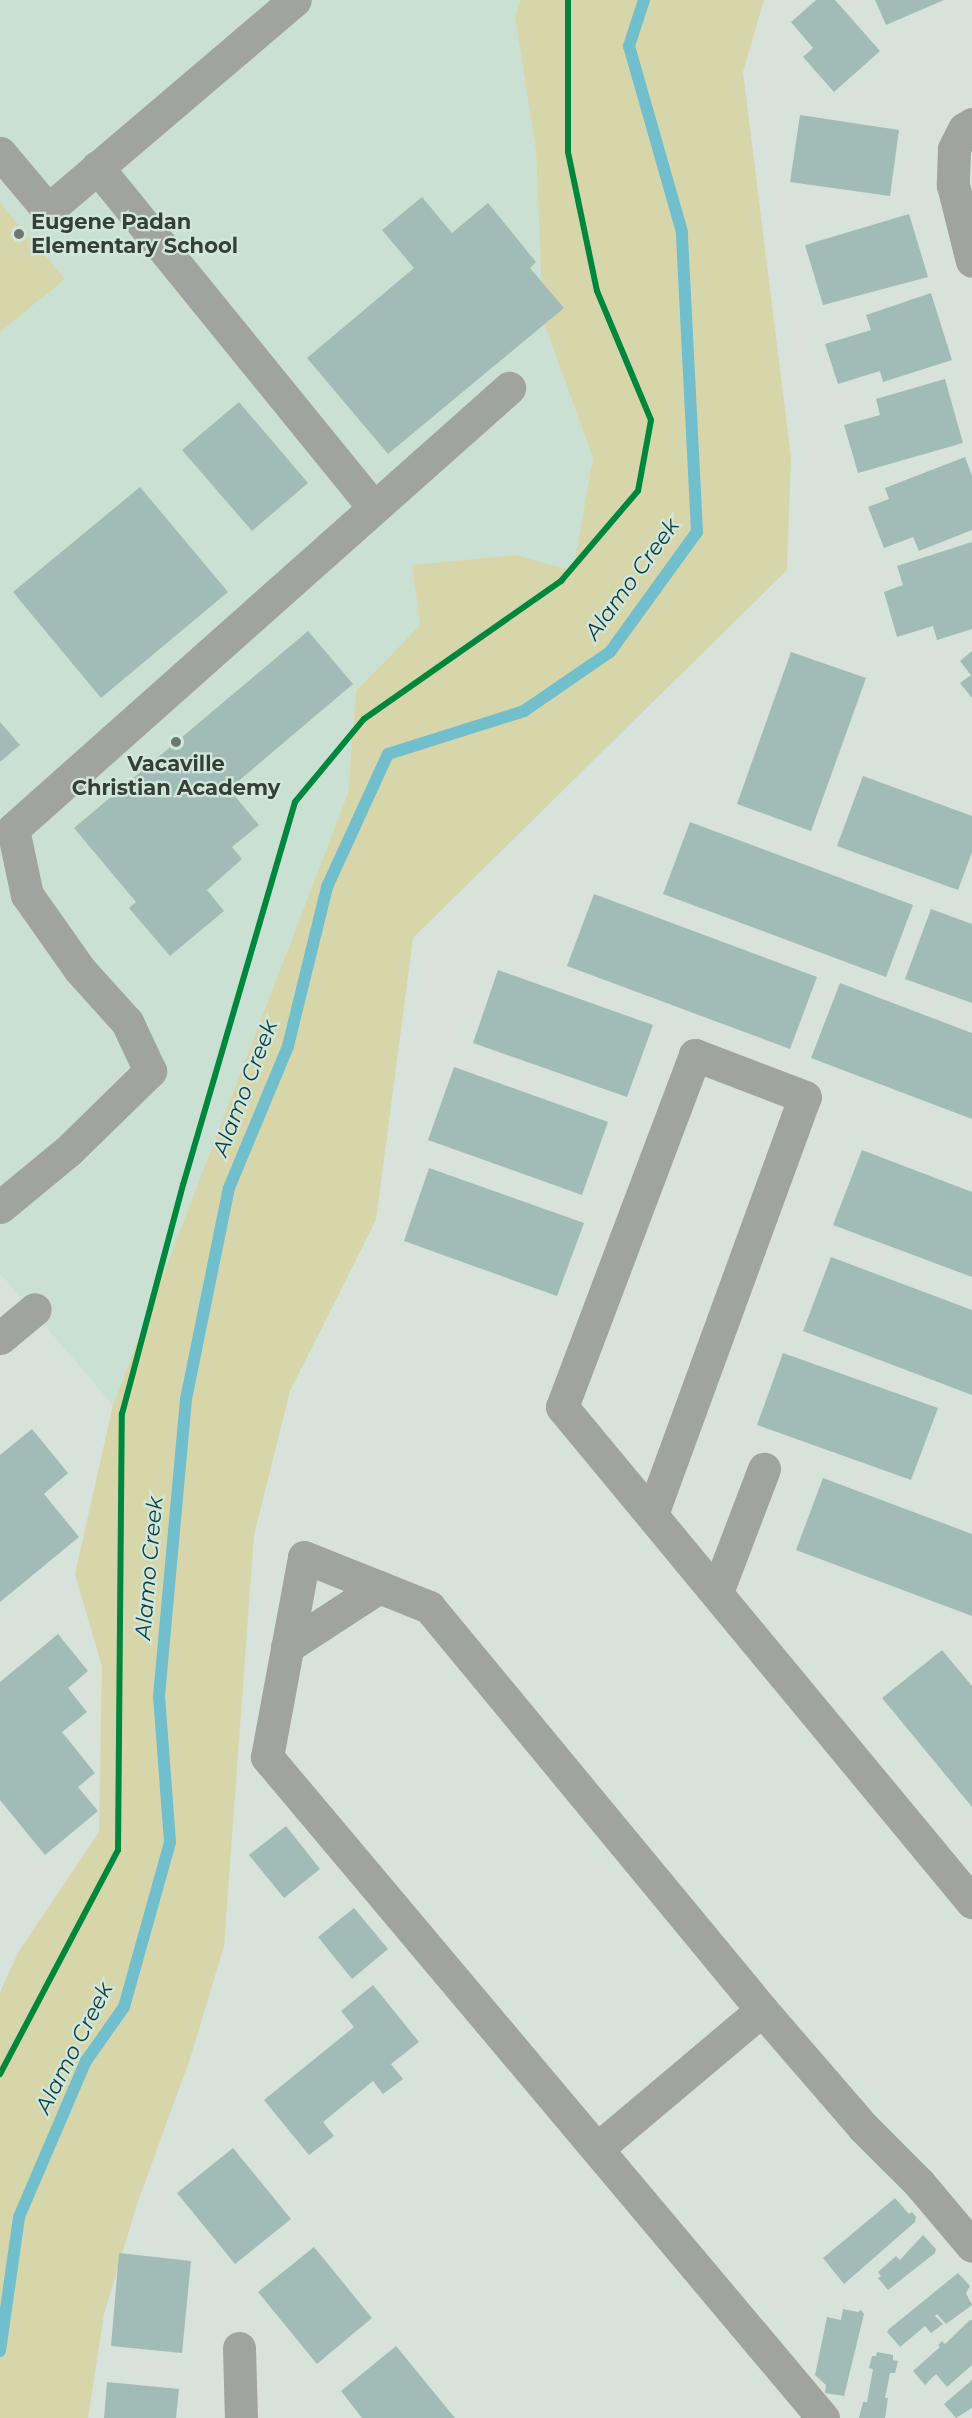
<!DOCTYPE html>
<html>
<head>
<meta charset="utf-8">
<style>
  body { margin:0 }
  #map { position:relative; width:972px; height:2418px; overflow:hidden; background:#d6e2da; font-family:Montserrat,sans-serif }
  div>[style] { position:absolute }
  .built>* { inset:0; background:#cae0d2 }
  .green>* { inset:0; background:#d7d6ab }
  .stream>* { height:12px; margin:-6px; padding:0 6px; transform-origin:6px; border-radius:6px; background:#71bfcd }
  .building>* { inset:0; background:#a1bcb6 }
  .minor>* { height:33px; margin:-16.5px; padding:0 16.5px; transform-origin:16.5px; border-radius:16.5px; background:#a0a3a0 }
  .cycleway>* { height:6px; margin:-3px; padding:0 3px; transform-origin:3px; border-radius:3px; background:#00873e }
  .dots>* { width:16px; height:16px; translate:-50% -50%; box-sizing:border-box; border:3px solid #d1e7d9; border-radius:50% }
  span { translate:-50% -50%; white-space:nowrap; text-align:center; line-height:1.15; -webkit-text-stroke:4.5px #d1e7d9; paint-order:stroke }
  .poi-label { font-size:21px; color:#353e38; font-weight:700 }
  .left { translate:0 -50%; text-align:left }
  .water-label { font-size:22px; color:#0d3d47; font-style:italic }
</style>
</head>
<body>
<div id="map">
  <div class="built">
    <i style="clip-path:polygon(0 0,521px 0,515px 16px,536px 151px,543px 320px,593px 458px,573px 572px,516px 555px,412px 565px,420px 625px,356px 691px,348px 793px,113px 1405px,0 1273px)"></i>
  </div>
  <div class="green">
    <i style="clip-path:polygon(521px 0,764px 0,743px 72px,791px 457px,787px 570px,413px 938px,376px 1220px,290px 1391px,254px 1535px,224px 1946px,190px 2059px,137px 2204px,104px 2314px,88px 2418px,0 2418px,0 1992px,19px 1951px,99px 1832px,102px 1667px,75px 1574px,113px 1405px,348px 793px,356px 691px,420px 625px,412px 565px,516px 555px,573px 571px,593px 458px,543px 320px,536px 151px,515px 16px)"></i>
    <i style="clip-path:polygon(0 203px,65px 279px,0 332px)"></i>
  </div>
  <div class="stream">
    <i style="left:0;top:2351px;width:135px;rotate:-81.9deg"></i>
    <i style="left:19px;top:2217px;width:170px;rotate:-66.8deg"></i>
    <i style="left:86px;top:2061px;width:66px;rotate:-54.9deg"></i>
    <i style="left:124px;top:2007px;width:171px;rotate:-74.4deg"></i>
    <i style="left:170px;top:1842px;width:146px;rotate:-94.3deg"></i>
    <i style="left:159px;top:1696px;width:298px;rotate:-84.8deg"></i>
    <i style="left:186px;top:1399px;width:215px;rotate:-78.5deg"></i>
    <i style="left:229px;top:1188px;width:154px;rotate:-67.4deg"></i>
    <i style="left:288px;top:1046px;width:164px;rotate:-76.2deg"></i>
    <i style="left:327px;top:887px;width:146px;rotate:-65.4deg"></i>
    <i style="left:388px;top:754px;width:143px;rotate:-17.5deg"></i>
    <i style="left:524px;top:711px;width:104px;rotate:-34.5deg"></i>
    <i style="left:610px;top:652px;width:148px;rotate:-54.1deg"></i>
    <i style="left:697px;top:532px;width:300px;rotate:-92.9deg"></i>
    <i style="left:682px;top:232px;width:193px;rotate:-105.9deg"></i>
    <i style="left:629px;top:46px;width:48px;rotate:-71.9deg"></i>
  </div>
  <div class="building">
    <i style="clip-path:polygon(816px 0,835px 0,880px 51px,834px 92px,803px 57px,813px 48px,791px 22px)"></i>
    <i style="clip-path:polygon(875px 0,944px 0,886px 25px)"></i>
    <i style="clip-path:polygon(800px 115px,899px 130px,890px 196px,790px 182px)"></i>
    <i style="clip-path:polygon(422px 197px,452px 233px,488px 203px,536px 262px,530px 268px,564px 308px,388px 454px,307px 358px,414px 268px,382px 230px)"></i>
    <i style="clip-path:polygon(909px 214px,928px 277px,823px 305px,805px 245px)"></i>
    <i style="clip-path:polygon(931px 293px,952px 360px,883px 382px,880px 371px,838px 384px,825px 344px,871px 330px,866px 315px)"></i>
    <i style="clip-path:polygon(945px 379px,963px 443px,858px 473px,844px 425px,880px 415px,876px 399px)"></i>
    <i style="clip-path:polygon(239px 402px,308px 483px,252px 531px,182px 450px)"></i>
    <i style="clip-path:polygon(965px 457px,972px 476px,972px 530px,919px 551px,913px 537px,884px 548px,868px 507px,889px 499px,885px 488px)"></i>
    <i style="clip-path:polygon(140px 487px,228px 592px,101px 698px,13px 592px)"></i>
    <i style="clip-path:polygon(972px 542px,972px 629px,937px 640px,933px 626px,897px 637px,884px 592px,903px 585px,897px 566px)"></i>
    <i style="clip-path:polygon(308px 631px,353px 684px,229px 789px,259px 825px,232px 847px,242px 859px,207px 890px,224px 911px,170px 956px,129px 908px,136px 902px,74px 828px)"></i>
    <i style="clip-path:polygon(972px 651px,972px 698px,960px 683px,971px 675px,960px 661px)"></i>
    <i style="clip-path:polygon(791px 652px,866px 678px,811px 831px,737px 804px)"></i>
    <i style="clip-path:polygon(0 722px,20px 745px,0 762px)"></i>
    <i style="clip-path:polygon(863px 776px,972px 816px,972px 852px,958px 890px,837px 846px)"></i>
    <i style="clip-path:polygon(690px 822px,913px 905px,886px 977px,663px 894px)"></i>
    <i style="clip-path:polygon(594px 894px,817px 977px,790px 1049px,567px 966px)"></i>
    <i style="clip-path:polygon(931px 909px,972px 924px,972px 1003px,905px 979px)"></i>
    <i style="clip-path:polygon(498px 970px,653px 1025px,627px 1097px,473px 1043px)"></i>
    <i style="clip-path:polygon(840px 983px,972px 1033px,972px 1119px,811px 1058px)"></i>
    <i style="clip-path:polygon(454px 1067px,608px 1122px,582px 1195px,428px 1140px)"></i>
    <i style="clip-path:polygon(862px 1150px,972px 1192px,972px 1277px,833px 1225px)"></i>
    <i style="clip-path:polygon(429px 1168px,584px 1223px,557px 1296px,404px 1241px)"></i>
    <i style="clip-path:polygon(831px 1257px,972px 1310px,972px 1395px,803px 1331px)"></i>
    <i style="clip-path:polygon(783px 1353px,938px 1408px,911px 1480px,757px 1425px)"></i>
    <i style="clip-path:polygon(32px 1429px,68px 1473px,44px 1494px,79px 1537px,0 1602px,0 1455px)"></i>
    <i style="clip-path:polygon(823px 1478px,972px 1534px,972px 1616px,796px 1550px)"></i>
    <i style="clip-path:polygon(58px 1634px,88px 1671px,68px 1688px,87px 1712px,62px 1732px,95px 1773px,78px 1787px,98px 1811px,45px 1855px,0 1800px,0 1682px)"></i>
    <i style="clip-path:polygon(942px 1650px,972px 1686px,972px 1807px,882px 1698px)"></i>
    <i style="clip-path:polygon(286px 1826px,320px 1869px,284px 1898px,249px 1855px)"></i>
    <i style="clip-path:polygon(354px 1908px,388px 1949px,352px 1979px,318px 1937px)"></i>
    <i style="clip-path:polygon(373px 1985px,419px 2042px,391px 2064px,403px 2079px,383px 2094px,373px 2081px,323px 2122px,334px 2136px,309px 2155px,264px 2100px,354px 2027px,341px 2011px)"></i>
    <i style="clip-path:polygon(233px 2148px,291px 2219px,235px 2264px,177px 2193px)"></i>
    <i style="clip-path:polygon(895px 2198px,909px 2214px,912px 2212px,916px 2217px,915px 2222px,844px 2284px,823px 2258px)"></i>
    <i style="clip-path:polygon(923px 2235px,936px 2249px,935px 2253px,888px 2290px,878px 2278px,881px 2276px,878px 2272px,896px 2256px,900px 2260px)"></i>
    <i style="clip-path:polygon(314px 2247px,372px 2318px,317px 2364px,258px 2292px)"></i>
    <i style="clip-path:polygon(119px 2253px,191px 2261px,182px 2353px,111px 2346px)"></i>
    <i style="clip-path:polygon(958px 2273px,970px 2286px,966px 2293px,972px 2305px,946px 2324px,937px 2314px,935px 2316px,943px 2324px,931px 2333px,925px 2326px,900px 2347px,887px 2332px,889px 2329px)"></i>
    <i style="clip-path:polygon(843px 2309px,858px 2312px,861px 2310px,864px 2314px,844px 2396px,825px 2393px,826px 2385px,815px 2375px,827px 2317px,841px 2320px)"></i>
    <i style="clip-path:polygon(970px 2320px,972px 2320px,972px 2365px,947px 2387px,936px 2374px,925px 2385px,913px 2371px,940px 2347px,938px 2345px,942px 2341px,945px 2344px)"></i>
    <i style="clip-path:polygon(396px 2346px,455px 2418px,362px 2418px,341px 2391px)"></i>
    <i style="clip-path:polygon(877px 2352px,893px 2355px,893px 2360px,898px 2361px,895px 2373px,890px 2373px,885px 2398px,888px 2398px,885px 2418px,859px 2418px,863px 2402px,867px 2402px,873px 2369px,869px 2368px,872px 2356px,876px 2356px)"></i>
    <i style="clip-path:polygon(972px 2380px,972px 2408px,956px 2418px,944px 2404px)"></i>
    <i style="clip-path:polygon(107px 2382px,179px 2389px,176px 2418px,104px 2418px)"></i>
  </div>
  <div class="minor">
    <i style="left:972px;top:124px;width:9px;rotate:148deg"></i>
    <i style="left:964px;top:129px;width:22px;rotate:117deg"></i>
    <i style="left:954px;top:149px;width:36px;rotate:92deg"></i>
    <i style="left:953px;top:185px;width:78px;rotate:76deg"></i>
    <i style="left:0;top:153px;width:75px;rotate:49.9deg"></i>
    <i style="left:48px;top:210px;width:324px;rotate:-40.4deg"></i>
    <i style="left:97px;top:167px;width:439px;rotate:50.9deg"></i>
    <i style="left:0;top:1207px;width:88px;rotate:-39.5deg"></i>
    <i style="left:68px;top:1151px;width:115px;rotate:-44.3deg"></i>
    <i style="left:150px;top:1071px;width:54px;rotate:-115.1deg"></i>
    <i style="left:127px;top:1022px;width:70px;rotate:-132.1deg"></i>
    <i style="left:80px;top:970px;width:92px;rotate:-125.2deg"></i>
    <i style="left:27px;top:895px;width:67px;rotate:-102deg"></i>
    <i style="left:13px;top:829px;width:664px;rotate:-41.64deg"></i>
    <i style="left:0;top:1338px;width:45px;rotate:-39.6deg"></i>
    <i style="left:652px;top:1514px;width:444px;rotate:-69.9deg"></i>
    <i style="left:805px;top:1097px;width:118px;rotate:-159.1deg"></i>
    <i style="left:695px;top:1055px;width:376px;rotate:110.7deg"></i>
    <i style="left:562px;top:1407px;width:643px;rotate:50.37deg"></i>
    <i style="left:717px;top:1592px;width:132px;rotate:-69.1deg"></i>
    <i style="left:287px;top:1647px;width:110px;rotate:-33.1deg"></i>
    <i style="left:598px;top:2148px;width:214px;rotate:-40.1deg"></i>
    <i style="left:239px;top:2348px;width:70px;rotate:88.4deg"></i>
    <i style="left:823px;top:2418px;width:864px;rotate:-130.07deg"></i>
    <i style="left:267px;top:1757px;width:203px;rotate:-79.5deg"></i>
    <i style="left:304px;top:1557px;width:135px;rotate:21.8deg"></i>
    <i style="left:429px;top:1607px;width:523px;rotate:50.43deg"></i>
    <i style="left:762px;top:2010px;width:155px;rotate:49.2deg"></i>
    <i style="left:863px;top:2127px;width:79px;rotate:45deg"></i>
    <i style="left:919px;top:2183px;width:82px;rotate:49.9deg"></i>
  </div>
  <div class="cycleway">
    <i style="left:0;top:2074px;width:253px;rotate:-62.2deg"></i>
    <i style="left:118px;top:1850px;width:436px;rotate:-89.5deg"></i>
    <i style="left:122px;top:1414px;width:237px;rotate:-75.1deg"></i>
    <i style="left:183px;top:1185px;width:399px;rotate:-73.7deg"></i>
    <i style="left:295px;top:802px;width:108px;rotate:-50.3deg"></i>
    <i style="left:364px;top:719px;width:241px;rotate:-35deg"></i>
    <i style="left:561px;top:581px;width:118px;rotate:-49.5deg"></i>
    <i style="left:638px;top:491px;width:72px;rotate:-79.6deg"></i>
    <i style="left:651px;top:420px;width:140px;rotate:-112.7deg"></i>
    <i style="left:597px;top:291px;width:142px;rotate:-101.8deg"></i>
    <i style="left:568px;top:152px;width:152px;rotate:-90deg"></i>
  </div>
  <div class="dots">
    <i style="left:19px;top:234px;background:#6d7771"></i>
    <i style="left:176px;top:742px;background:#6d7771"></i>
  </div>
  <div class="poi-label">
    <span class="left" style="left:31px;top:234px">Eugene Padan<br>Elementary School</span>
    <span style="left:176px;top:776px">Vacaville<br>Christian Academy</span>
  </div>
  <div class="water-label">
    <span style="left:632px;top:579px;rotate:-54deg">Alamo Creek</span>
    <span style="left:245px;top:1088px;rotate:-69deg">Alamo Creek</span>
    <span style="left:149px;top:1568px;rotate:-85deg">Alamo Creek</span>
    <span style="left:74px;top:2048px;rotate:-63deg">Alamo Creek</span>
  </div>
</div>
</body>
</html>
